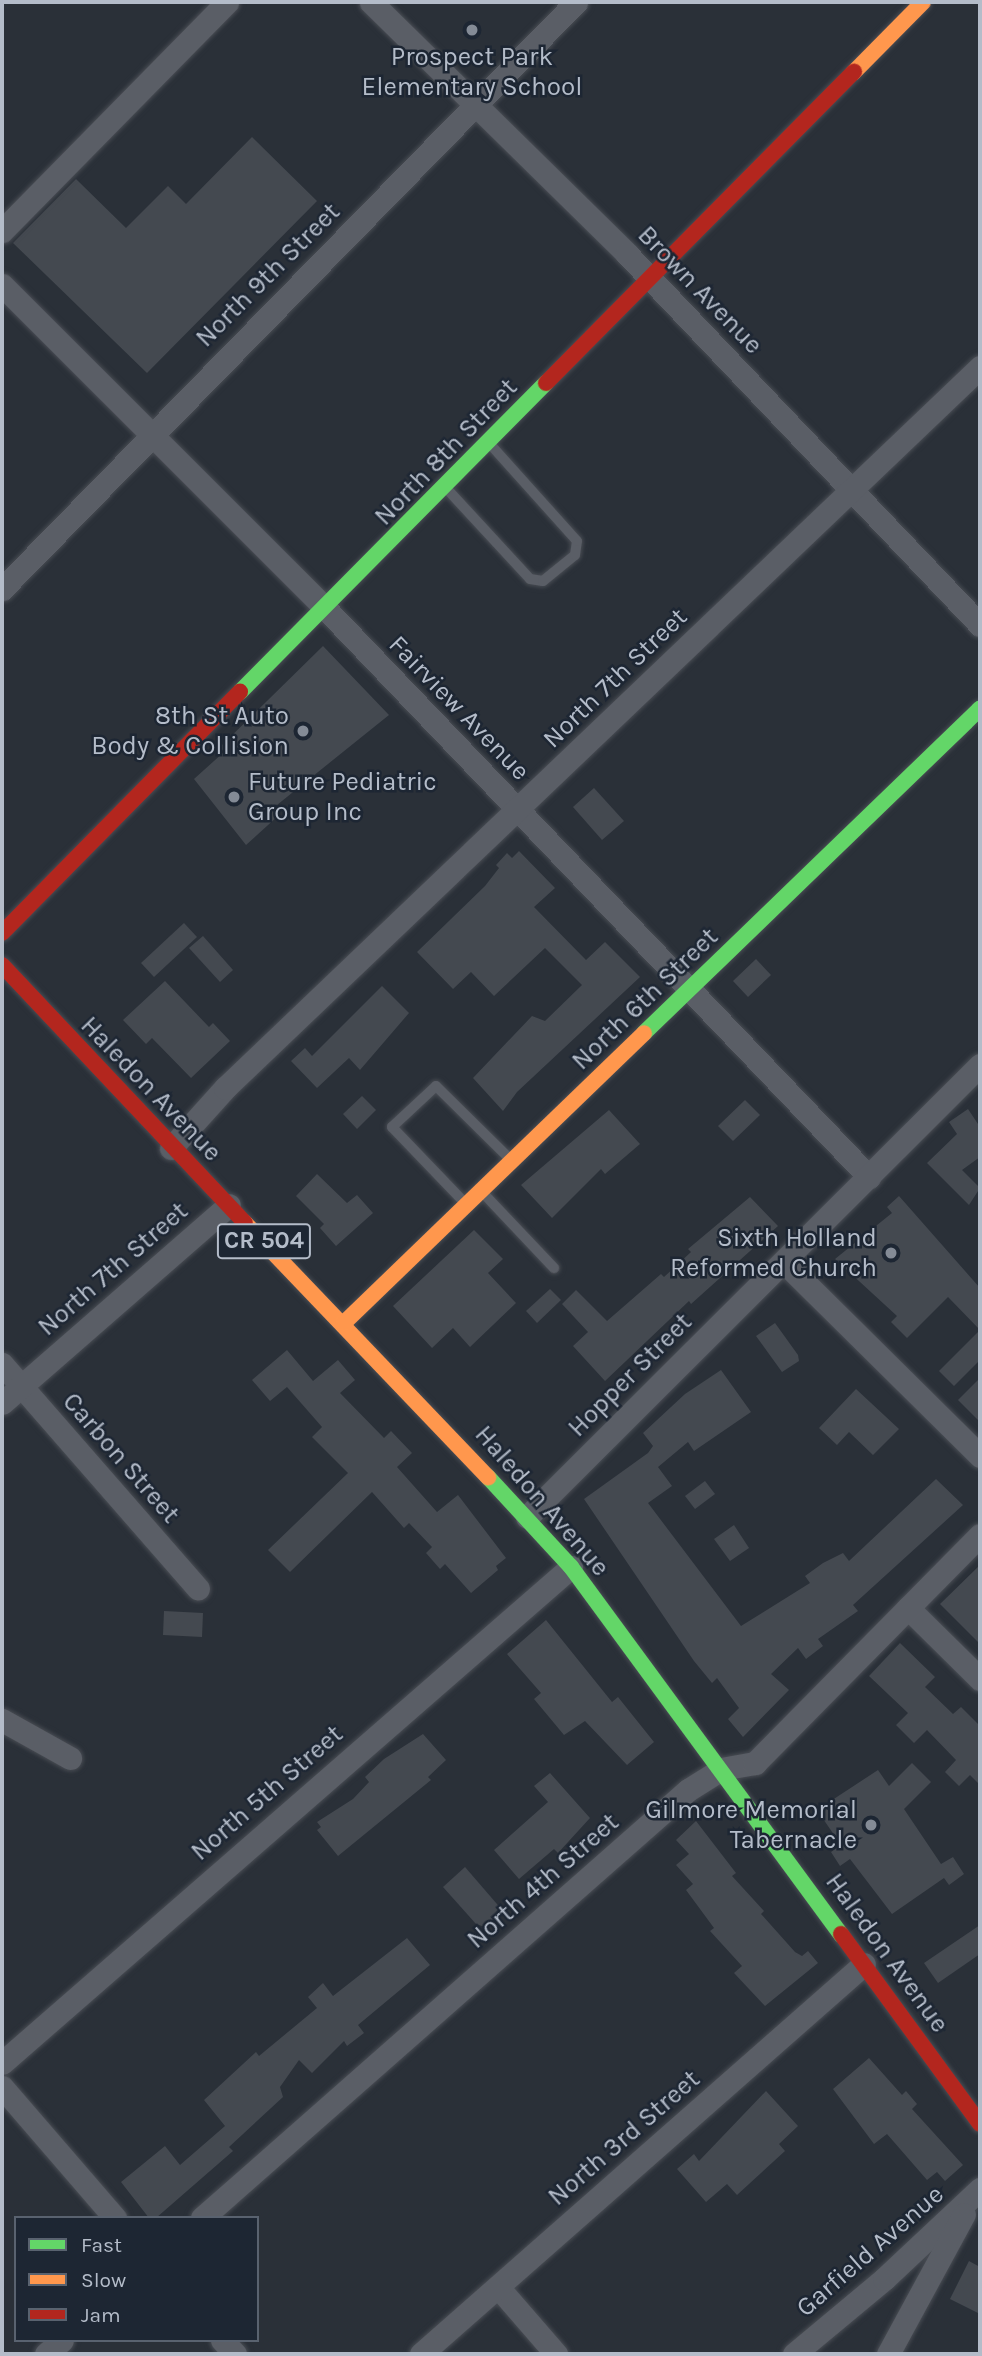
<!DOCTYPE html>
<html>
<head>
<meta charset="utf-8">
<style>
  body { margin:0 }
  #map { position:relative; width:982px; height:2356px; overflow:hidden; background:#2a3038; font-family:Karla,sans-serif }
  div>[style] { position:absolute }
  .building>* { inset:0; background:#444950 }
  .roads { filter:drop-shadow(0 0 2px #484c53) drop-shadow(0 0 2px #484c53) }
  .lane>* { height:10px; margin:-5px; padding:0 5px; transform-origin:5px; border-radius:5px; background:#5a5e66 }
  .street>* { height:23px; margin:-11.5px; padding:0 11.5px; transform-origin:11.5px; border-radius:11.5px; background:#5a5e66 }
  .fast>* { height:16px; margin:-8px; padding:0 8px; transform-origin:8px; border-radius:8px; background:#63d668 }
  .slow>* { height:16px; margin:-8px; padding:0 8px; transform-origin:8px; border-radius:8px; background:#ff974d }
  .jam>* { height:16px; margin:-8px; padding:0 8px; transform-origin:8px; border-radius:8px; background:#b3261e }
  .dots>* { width:19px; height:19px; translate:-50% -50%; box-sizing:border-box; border:4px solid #1d2633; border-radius:50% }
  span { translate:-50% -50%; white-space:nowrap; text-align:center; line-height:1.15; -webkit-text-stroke:5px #1d2633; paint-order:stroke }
  .shield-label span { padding:2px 5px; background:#1d2633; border:2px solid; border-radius:5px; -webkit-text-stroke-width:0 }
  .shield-label { font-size:24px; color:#b4bcc9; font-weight:700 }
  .poi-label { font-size:26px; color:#b4bcc9 }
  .right { translate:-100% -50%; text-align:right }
  .left { translate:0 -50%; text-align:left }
  .street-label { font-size:26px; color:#b4bcc9 }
  .frame { position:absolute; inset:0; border:4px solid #b4bcc9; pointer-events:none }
  .legend { position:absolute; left:14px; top:2216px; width:245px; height:126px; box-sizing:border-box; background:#1d2633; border:2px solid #59626f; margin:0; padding:9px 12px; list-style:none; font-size:21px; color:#b4bcc9 }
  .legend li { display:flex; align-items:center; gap:14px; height:35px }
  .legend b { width:35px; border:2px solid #59626f }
</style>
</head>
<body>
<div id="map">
  <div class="building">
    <i style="clip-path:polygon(252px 137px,317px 201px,147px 373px,13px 243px,76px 179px,126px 228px,168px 186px,186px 204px)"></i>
    <i style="clip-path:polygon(323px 646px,389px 715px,272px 809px,278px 816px,246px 845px,194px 779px,224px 752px,220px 747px)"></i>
    <i style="clip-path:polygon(594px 788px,624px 821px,602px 840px,573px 807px)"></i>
    <i style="clip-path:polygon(519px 851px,555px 888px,534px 907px,586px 960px,605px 942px,640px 977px,517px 1092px,503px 1111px,473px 1078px,532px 1016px,545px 1021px,582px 985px,545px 948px,494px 996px,471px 972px,453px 989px,417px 952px,485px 886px,499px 868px,496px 865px,507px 853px,512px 858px)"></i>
    <i style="clip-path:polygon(184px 923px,197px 937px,154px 977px,141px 963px)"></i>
    <i style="clip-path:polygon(203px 936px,233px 970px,220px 982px,189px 948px)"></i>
    <i style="clip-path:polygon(756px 959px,771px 975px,748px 997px,733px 981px)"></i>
    <i style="clip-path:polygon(165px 981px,209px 1027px,213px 1023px,230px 1041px,191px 1078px,152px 1038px,146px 1044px,123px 1020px)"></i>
    <i style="clip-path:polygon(382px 986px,409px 1013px,360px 1070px,349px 1058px,317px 1088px,291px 1061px,305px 1048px,312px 1056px)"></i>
    <i style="clip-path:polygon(362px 1096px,376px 1110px,357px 1129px,343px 1114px)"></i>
    <i style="clip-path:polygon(745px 1100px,760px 1115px,733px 1141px,718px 1126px)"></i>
    <i style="clip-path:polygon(968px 1109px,980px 1127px,980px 1157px,962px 1170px,980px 1188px,969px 1205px,927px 1163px,957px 1134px,949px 1122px)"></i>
    <i style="clip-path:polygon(609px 1110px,640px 1144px,605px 1174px,601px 1169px,552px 1218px,521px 1185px)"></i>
    <i style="clip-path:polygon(317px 1174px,347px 1203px,357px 1195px,373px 1213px,336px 1246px,320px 1228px,324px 1224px,296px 1196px)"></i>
    <i style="clip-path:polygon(899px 1196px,980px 1288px,980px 1360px,954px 1386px,939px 1371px,980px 1330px,948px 1297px,907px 1338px,891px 1322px,897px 1316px,835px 1259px,892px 1213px,887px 1207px)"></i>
    <i style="clip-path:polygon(750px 1197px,778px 1226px,691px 1304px,689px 1301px,605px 1381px,573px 1346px,588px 1332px,562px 1304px,576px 1290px,607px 1321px,661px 1274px,664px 1277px,691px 1252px,688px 1249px)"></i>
    <i style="clip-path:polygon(474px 1230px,503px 1259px,488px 1273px,516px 1303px,470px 1347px,453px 1328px,432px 1348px,393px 1306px)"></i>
    <i style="clip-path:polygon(550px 1289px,561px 1300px,537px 1323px,526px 1311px)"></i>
    <i style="clip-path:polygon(775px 1323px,798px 1355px,799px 1361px,782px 1372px,756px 1336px)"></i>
    <i style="clip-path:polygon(287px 1350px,313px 1381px,338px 1360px,355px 1380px,340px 1393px,384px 1438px,391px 1431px,412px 1453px,397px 1467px,437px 1512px,458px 1495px,506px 1558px,496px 1566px,498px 1570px,471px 1593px,445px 1564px,440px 1569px,426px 1553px,432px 1547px,409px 1523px,404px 1528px,372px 1492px,290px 1572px,268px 1550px,348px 1473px,312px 1437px,322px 1427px,287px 1387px,270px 1401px,252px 1380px)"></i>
    <i style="clip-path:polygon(721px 1370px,751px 1412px,694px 1451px,688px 1442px,658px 1467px,672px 1486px,648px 1503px,741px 1626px,810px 1583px,805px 1576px,823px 1563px,843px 1553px,849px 1561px,936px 1479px,963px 1505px,853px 1605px,858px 1611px,818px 1639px,823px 1646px,806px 1659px,798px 1648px,771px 1674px,789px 1690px,743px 1737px,728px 1719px,739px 1708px,717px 1678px,712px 1683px,694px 1661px,584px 1499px,648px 1453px,653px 1446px,643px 1433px,685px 1394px)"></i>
    <i style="clip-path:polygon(980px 1378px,980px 1422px,958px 1400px)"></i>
    <i style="clip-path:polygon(856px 1389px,899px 1429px,873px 1455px,849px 1432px,837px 1445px,819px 1428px)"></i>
    <i style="clip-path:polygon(705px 1481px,715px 1494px,695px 1509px,685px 1496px)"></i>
    <i style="clip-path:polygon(734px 1525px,749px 1548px,730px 1561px,714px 1539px)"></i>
    <i style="clip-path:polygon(980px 1565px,980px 1644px,940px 1604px)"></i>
    <i style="clip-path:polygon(164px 1611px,203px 1613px,202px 1637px,163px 1635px)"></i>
    <i style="clip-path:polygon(546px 1620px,612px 1702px,618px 1697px,654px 1742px,627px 1765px,585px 1721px,564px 1735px,534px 1699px,541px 1693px,507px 1654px)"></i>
    <i style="clip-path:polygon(900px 1643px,935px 1677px,925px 1687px,953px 1714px,961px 1707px,980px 1726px,980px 1785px,970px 1775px,959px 1786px,945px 1772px,956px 1760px,927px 1730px,914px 1743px,896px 1725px,908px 1713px,869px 1676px)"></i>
    <i style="clip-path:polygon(423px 1734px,446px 1760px,428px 1777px,431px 1780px,338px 1856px,317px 1830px,321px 1827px,317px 1822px,353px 1799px,369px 1782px,365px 1777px,384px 1759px)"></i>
    <i style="clip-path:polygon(912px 1763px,931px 1782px,904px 1809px,941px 1864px,953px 1857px,964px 1874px,949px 1885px,944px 1878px,892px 1914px,850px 1859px,840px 1866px,831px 1852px,841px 1845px,817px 1810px,878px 1770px,889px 1786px)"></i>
    <i style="clip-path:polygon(550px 1773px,590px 1818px,558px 1853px,554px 1849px,519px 1879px,494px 1850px,548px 1802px,534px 1786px)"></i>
    <i style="clip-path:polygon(696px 1821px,736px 1873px,732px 1876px,764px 1911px,761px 1914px,795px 1952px,802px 1956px,808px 1951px,818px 1963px,765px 2006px,734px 1973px,742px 1966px,710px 1931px,714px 1928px,686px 1890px,693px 1884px,676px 1865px,689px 1854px,676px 1840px)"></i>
    <i style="clip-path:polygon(465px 1867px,503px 1911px,485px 1927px,476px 1924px,443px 1887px)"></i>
    <i style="clip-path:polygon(980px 1925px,980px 1954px,938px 1983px,924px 1963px)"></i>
    <i style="clip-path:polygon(407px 1938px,430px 1965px,358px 2025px,364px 2033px,347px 2046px,344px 2041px,312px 2073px,299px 2060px,280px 2087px,283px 2097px,229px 2147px,233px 2151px,156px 2218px,149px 2218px,121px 2182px,165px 2146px,180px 2165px,225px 2126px,204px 2100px,256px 2052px,259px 2056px,317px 2008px,308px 1997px,323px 1983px,333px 1996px)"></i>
    <i style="clip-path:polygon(869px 2058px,902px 2095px,906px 2091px,917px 2104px,912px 2109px,963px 2165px,945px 2181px,937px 2172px,927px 2180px,887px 2134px,874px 2144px,833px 2089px)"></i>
    <i style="clip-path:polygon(766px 2091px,798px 2126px,779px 2144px,785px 2151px,737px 2195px,727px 2184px,706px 2202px,677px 2169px,694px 2154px,699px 2161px)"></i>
    <i style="clip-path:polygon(969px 2261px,980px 2267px,980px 2314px,950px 2299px)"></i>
  </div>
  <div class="roads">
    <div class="lane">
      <i style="left:447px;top:489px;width:122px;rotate:47.3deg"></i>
      <i style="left:530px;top:579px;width:13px;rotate:9deg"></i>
      <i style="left:543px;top:581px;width:41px;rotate:-39.1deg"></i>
      <i style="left:575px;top:555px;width:14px;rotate:-82deg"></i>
      <i style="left:577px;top:541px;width:132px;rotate:-131.9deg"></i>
      <i style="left:484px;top:1194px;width:102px;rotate:46.6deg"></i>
      <i style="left:464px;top:1202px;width:104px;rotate:-133.8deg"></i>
      <i style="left:392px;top:1127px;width:60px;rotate:-43deg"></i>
      <i style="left:436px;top:1086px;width:103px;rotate:44.6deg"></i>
    </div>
    <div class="street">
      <i style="left:371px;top:2px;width:359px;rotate:44.5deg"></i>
      <i style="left:627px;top:254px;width:512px;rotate:46.42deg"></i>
      <i style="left:2px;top:231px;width:321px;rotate:-45.5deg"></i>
      <i style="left:2px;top:285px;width:458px;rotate:45deg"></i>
      <i style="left:326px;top:609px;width:786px;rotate:46.29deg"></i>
      <i style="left:2px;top:589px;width:821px;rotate:-45.64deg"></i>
      <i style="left:171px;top:1148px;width:81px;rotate:-48deg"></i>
      <i style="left:225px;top:1088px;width:1044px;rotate:-43.68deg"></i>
      <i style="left:784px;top:1262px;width:276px;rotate:44.7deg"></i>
      <i style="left:2px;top:1364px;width:298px;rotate:48.9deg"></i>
      <i style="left:2px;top:1403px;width:301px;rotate:-41.1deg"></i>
      <i style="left:527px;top:1517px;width:640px;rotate:-44.94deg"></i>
      <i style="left:908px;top:1608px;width:101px;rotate:44.6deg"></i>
      <i style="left:2px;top:1720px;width:78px;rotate:29.2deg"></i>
      <i style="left:2px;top:2063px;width:755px;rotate:-41.08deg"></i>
      <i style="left:2px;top:2087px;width:173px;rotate:49.2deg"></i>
      <i style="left:202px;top:2218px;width:648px;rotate:-41.37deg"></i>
      <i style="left:688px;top:1790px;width:39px;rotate:-32deg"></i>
      <i style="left:721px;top:1769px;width:35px;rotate:-10deg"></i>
      <i style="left:755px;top:1763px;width:320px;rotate:-45.4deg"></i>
      <i style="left:498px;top:2287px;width:89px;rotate:49.1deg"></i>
      <i style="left:222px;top:2340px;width:19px;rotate:47deg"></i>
      <i style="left:46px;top:2354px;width:21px;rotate:-41deg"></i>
      <i style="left:421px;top:2354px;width:590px;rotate:-41.36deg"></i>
      <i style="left:794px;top:2354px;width:117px;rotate:-39.8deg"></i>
      <i style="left:884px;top:2279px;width:132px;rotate:-43.2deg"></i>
      <i style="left:888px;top:2354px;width:159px;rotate:-61.5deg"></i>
    </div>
    <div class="fast">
      <i style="left:240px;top:692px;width:435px;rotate:-45.3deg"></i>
      <i style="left:644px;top:1033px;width:467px;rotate:-44deg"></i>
      <i style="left:488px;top:1477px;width:122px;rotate:47.3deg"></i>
      <i style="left:571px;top:1567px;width:456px;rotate:53.7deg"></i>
    </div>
    <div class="slow">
      <i style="left:854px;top:72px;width:98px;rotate:-45.4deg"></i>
      <i style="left:245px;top:1223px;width:352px;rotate:46.3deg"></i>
      <i style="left:344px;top:1323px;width:417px;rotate:-44deg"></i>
    </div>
    <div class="jam">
      <i style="left:546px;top:383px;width:438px;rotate:-45.3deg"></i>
      <i style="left:2px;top:933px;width:339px;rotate:-45.4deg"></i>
      <i style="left:2px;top:965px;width:354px;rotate:46.7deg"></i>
      <i style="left:841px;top:1934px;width:235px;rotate:53.8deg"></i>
    </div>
  </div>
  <div class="dots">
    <i style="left:472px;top:30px;background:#848b96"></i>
    <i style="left:303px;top:731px;background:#848b96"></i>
    <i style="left:234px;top:797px;background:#848b96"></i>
    <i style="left:891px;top:1253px;background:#848b96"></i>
    <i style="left:871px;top:1825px;background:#848b96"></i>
  </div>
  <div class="shield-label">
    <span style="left:264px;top:1241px">CR 504</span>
  </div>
  <div class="poi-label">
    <span style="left:472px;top:72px">Prospect Park<br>Elementary School</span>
    <span class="right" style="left:289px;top:731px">8th St Auto<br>Body &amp; Collision</span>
    <span class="left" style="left:248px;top:797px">Future Pediatric<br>Group Inc</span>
    <span class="right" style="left:877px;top:1253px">Sixth Holland<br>Reformed Church</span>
    <span class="right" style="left:857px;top:1825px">Gilmore Memorial<br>Tabernacle</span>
  </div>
  <div class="street-label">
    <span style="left:268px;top:275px;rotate:-45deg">North 9th Street</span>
    <span style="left:700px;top:290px;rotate:46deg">Brown Avenue</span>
    <span style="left:446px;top:452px;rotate:-46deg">North 8th Street</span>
    <span style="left:615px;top:678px;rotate:-44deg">North 7th Street</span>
    <span style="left:459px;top:708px;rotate:46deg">Fairview Avenue</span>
    <span style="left:645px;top:999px;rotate:-44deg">North 6th Street</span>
    <span style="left:151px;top:1089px;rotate:46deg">Haledon Avenue</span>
    <span style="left:113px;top:1269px;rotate:-41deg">North 7th Street</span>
    <span style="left:630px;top:1375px;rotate:-45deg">Hopper Street</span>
    <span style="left:121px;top:1458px;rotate:49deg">Carbon Street</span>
    <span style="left:542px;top:1501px;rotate:49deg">Haledon Avenue</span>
    <span style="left:267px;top:1793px;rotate:-41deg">North 5th Street</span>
    <span style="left:543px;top:1881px;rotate:-41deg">North 4th Street</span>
    <span style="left:887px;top:1953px;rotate:54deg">Haledon Avenue</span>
    <span style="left:624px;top:2138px;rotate:-41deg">North 3rd Street</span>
    <span style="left:870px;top:2251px;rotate:-41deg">Garfield Avenue</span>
  </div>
  <div class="frame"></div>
  <ul class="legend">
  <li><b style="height:9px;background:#63d668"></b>Fast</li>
  <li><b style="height:9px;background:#ff974d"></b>Slow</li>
  <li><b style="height:9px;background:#b3261e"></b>Jam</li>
  </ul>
</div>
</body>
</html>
